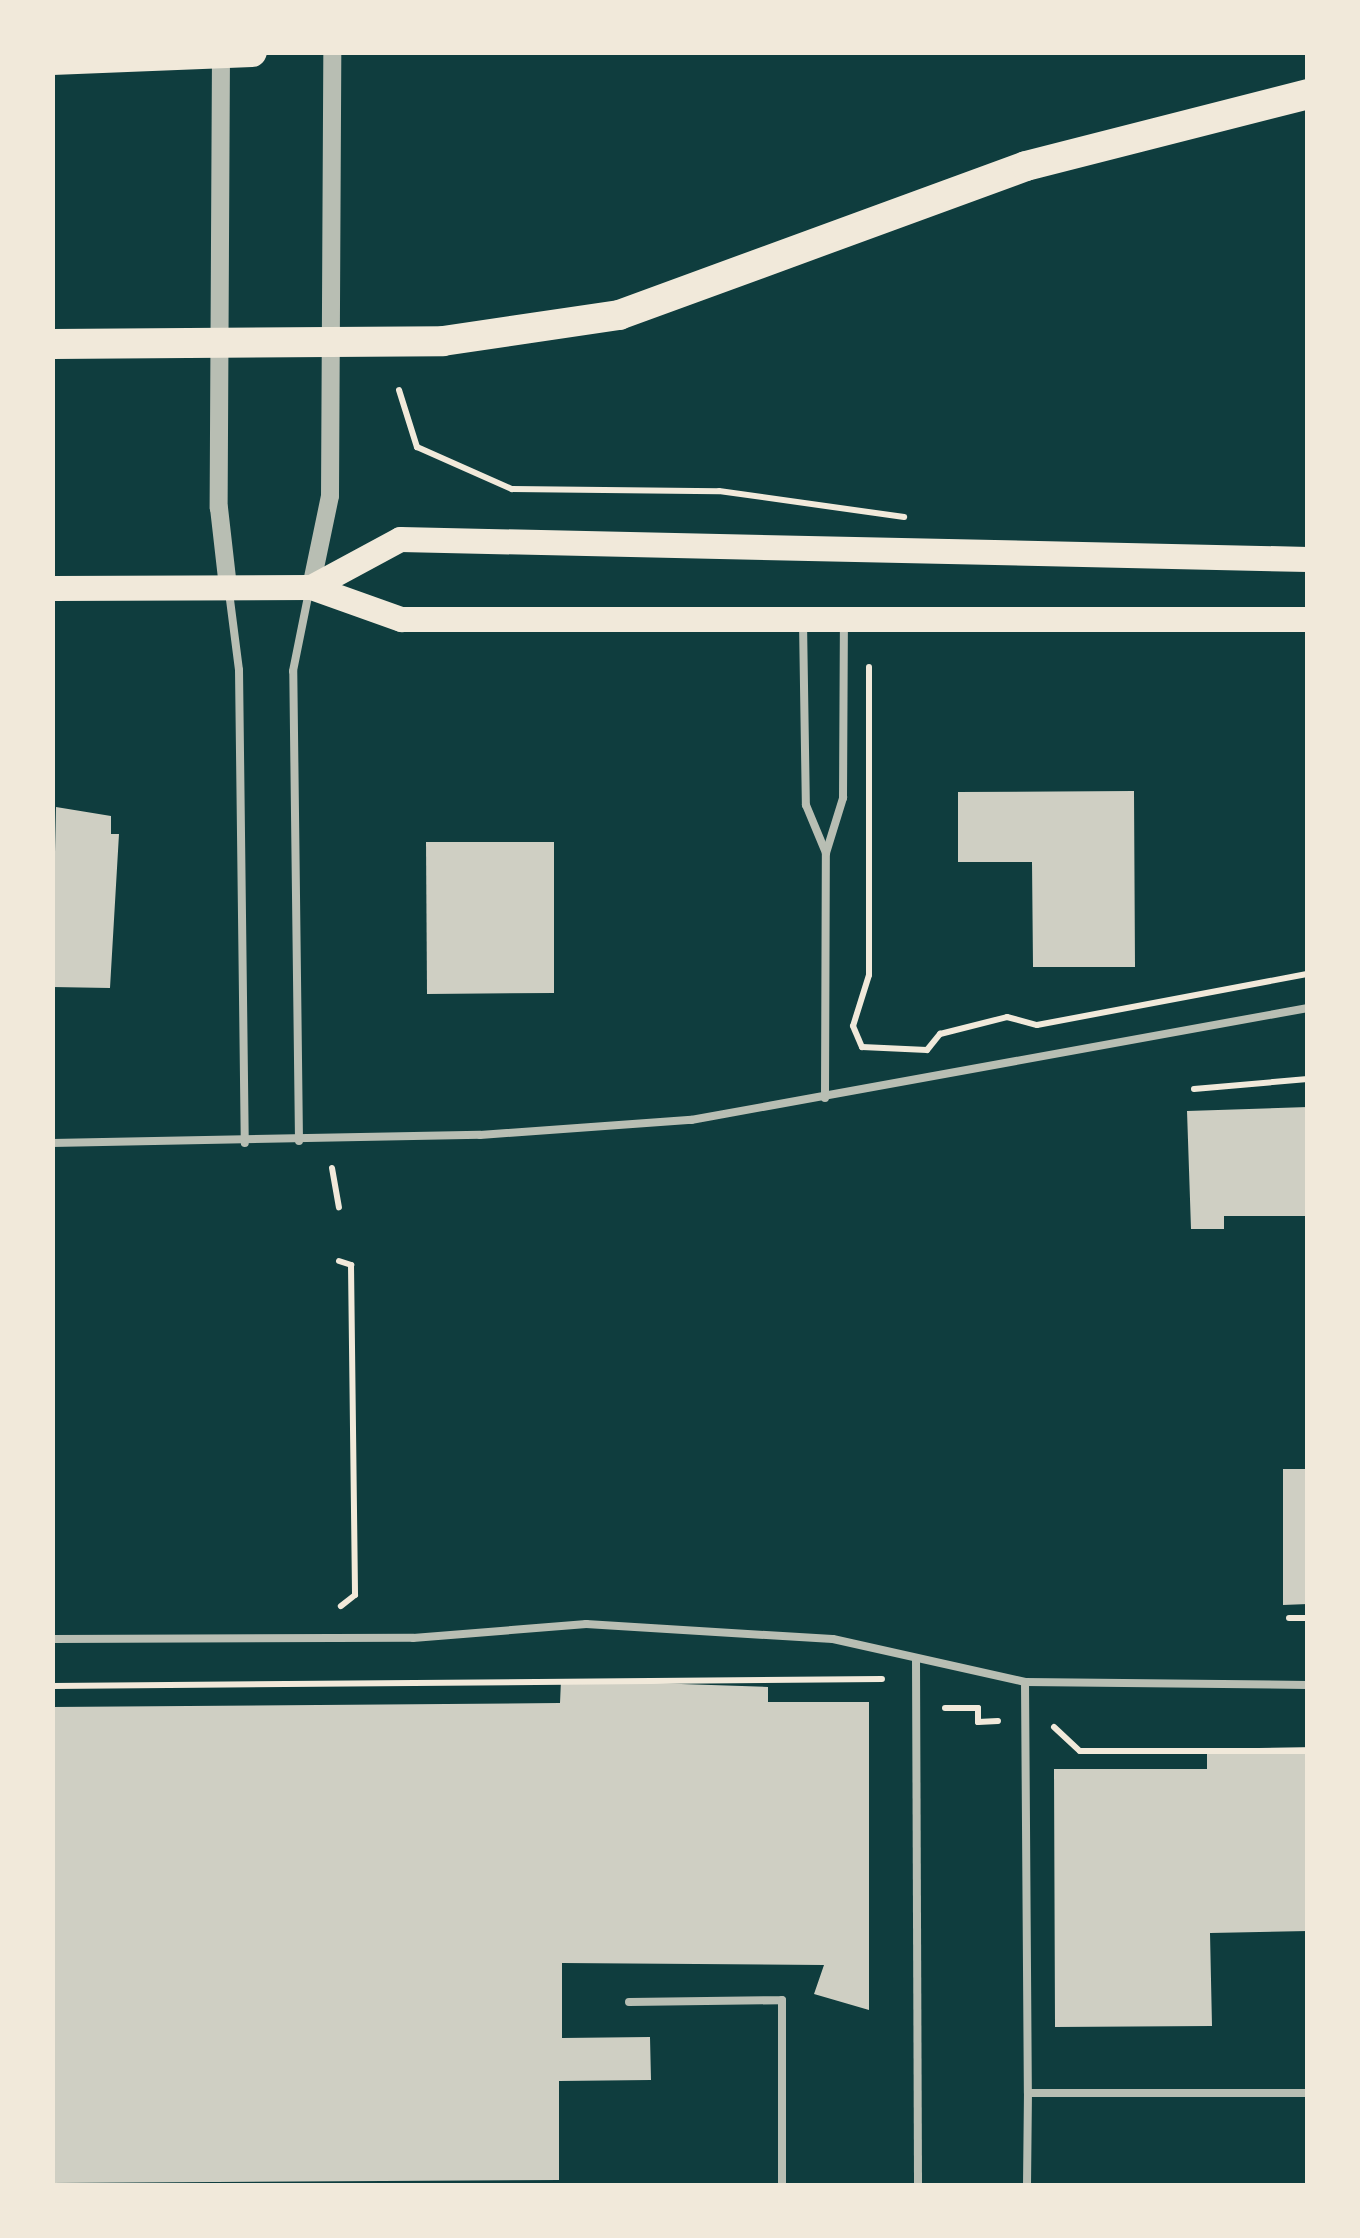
<!DOCTYPE html>
<html>
<head>
<meta charset="utf-8">
<style>
  body { margin:0 }
  #map { position:relative; width:1360px; height:2238px; overflow:hidden; background:#0f3d3e; font-family:"Fira Sans",sans-serif }
  div>[style] { position:absolute }
  .building>* { inset:0; background:#cfcfc3 }
  .path>* { height:6px; margin:-3px; padding:0 3px; transform-origin:3px; border-radius:3px; background:#f1e9da }
  .service>* { height:8px; margin:-4px; padding:0 4px; transform-origin:4px; border-radius:4px; background:#b8beb3 }
  .tertiary>* { height:18px; margin:-9px; padding:0 9px; transform-origin:9px; border-radius:9px; background:#b8beb3 }
  .primary>* { height:25px; margin:-12.5px; padding:0 12.5px; transform-origin:12.5px; border-radius:12.5px; background:#f1e9da }
  .motorway>* { height:30px; margin:-15px; padding:0 15px; transform-origin:15px; border-radius:15px; background:#f1e9da }
  span { translate:-50% -50%; white-space:nowrap; text-align:center; line-height:1.15; -webkit-text-stroke:8px #f1e9da; paint-order:stroke }
  .frame { position:absolute; inset:0; border:55px solid #f1e9da; pointer-events:none }
</style>
</head>
<body>
<div id="map">
  <div class="building">
    <i style="clip-path:polygon(1134px 791px,1135px 967px,1033px 967px,1032px 862px,958px 862px,958px 792px)"></i>
    <i style="clip-path:polygon(56px 807px,111px 816px,111px 834px,119px 834px,110px 988px,52px 987px)"></i>
    <i style="clip-path:polygon(426px 842px,554px 842px,554px 993px,427px 994px)"></i>
    <i style="clip-path:polygon(1308px 1107px,1306px 1216px,1224px 1216px,1224px 1229px,1191px 1229px,1187px 1111px)"></i>
    <i style="clip-path:polygon(1283px 1469px,1308px 1469px,1308px 1604px,1283px 1605px)"></i>
    <i style="clip-path:polygon(561px 1680px,768px 1687px,768px 1702px,869px 1702px,869px 2010px,814px 1994px,824px 1965px,562px 1963px,562px 2038px,650px 2037px,651px 2080px,559px 2081px,559px 2180px,52px 2183px,52px 1707px,560px 1703px)"></i>
    <i style="clip-path:polygon(1308px 1747px,1308px 1931px,1210px 1933px,1212px 2026px,1055px 2027px,1054px 1769px,1207px 1769px,1207px 1749px)"></i>
  </div>
  <div class="path">
    <i style="left:399px;top:390px;width:60px;rotate:72.5deg"></i>
    <i style="left:417px;top:447px;width:104px;rotate:23.9deg"></i>
    <i style="left:512px;top:489px;width:207px;rotate:0.6deg"></i>
    <i style="left:719px;top:491px;width:187px;rotate:8deg"></i>
    <i style="left:869px;top:667px;width:308px;rotate:90deg"></i>
    <i style="left:869px;top:975px;width:53px;rotate:107.4deg"></i>
    <i style="left:853px;top:1026px;width:23px;rotate:67deg"></i>
    <i style="left:862px;top:1047px;width:65px;rotate:2.6deg"></i>
    <i style="left:927px;top:1050px;width:21px;rotate:-51deg"></i>
    <i style="left:940px;top:1034px;width:69px;rotate:-14.2deg"></i>
    <i style="left:1007px;top:1017px;width:31px;rotate:15deg"></i>
    <i style="left:1037px;top:1025px;width:276px;rotate:-10.7deg"></i>
    <i style="left:1194px;top:1089px;width:114px;rotate:-5deg"></i>
    <i style="left:332px;top:1168px;width:40px;rotate:80deg"></i>
    <i style="left:339px;top:1261px;width:13px;rotate:18deg"></i>
    <i style="left:351px;top:1265px;width:330px;rotate:89.3deg"></i>
    <i style="left:355px;top:1595px;width:18px;rotate:142deg"></i>
    <i style="left:1289px;top:1618px;width:19px"></i>
    <i style="left:52px;top:1686px;width:830px;rotate:-0.48deg"></i>
    <i style="left:945px;top:1708px;width:33px"></i>
    <i style="left:978px;top:1708px;width:14px;rotate:90deg"></i>
    <i style="left:978px;top:1722px;width:20px;rotate:-3deg"></i>
    <i style="left:1054px;top:1727px;width:35px;rotate:43deg"></i>
    <i style="left:1080px;top:1751px;width:228px"></i>
  </div>
  <div class="service">
    <i style="left:229px;top:592px;width:79px;rotate:82.7deg"></i>
    <i style="left:239px;top:670px;width:473px;rotate:89.3deg"></i>
    <i style="left:803px;top:622px;width:183px;rotate:89.1deg"></i>
    <i style="left:806px;top:805px;width:52px;rotate:67.4deg"></i>
    <i style="left:825px;top:1098px;width:245px;rotate:-89.8deg"></i>
    <i style="left:826px;top:853px;width:58px;rotate:-72.8deg"></i>
    <i style="left:843px;top:798px;width:175px;rotate:-89.7deg"></i>
    <i style="left:299px;top:1141px;width:470px;rotate:-90.7deg"></i>
    <i style="left:293px;top:671px;width:81px;rotate:-78.6deg"></i>
    <i style="left:52px;top:1143px;width:428px;rotate:-1.1deg"></i>
    <i style="left:480px;top:1135px;width:212px;rotate:-4.1deg"></i>
    <i style="left:691px;top:1120px;width:627px;rotate:-10.29deg"></i>
    <i style="left:52px;top:1639px;width:361px;rotate:-0.2deg"></i>
    <i style="left:413px;top:1638px;width:174px;rotate:-4.6deg"></i>
    <i style="left:586px;top:1624px;width:247px;rotate:3.5deg"></i>
    <i style="left:833px;top:1639px;width:197px;rotate:12.6deg"></i>
    <i style="left:1025px;top:1682px;width:283px;rotate:0.6deg"></i>
    <i style="left:916px;top:1659px;width:527px;rotate:89.78deg"></i>
    <i style="left:1025px;top:1682px;width:411px;rotate:89.6deg"></i>
    <i style="left:1028px;top:2093px;width:280px"></i>
    <i style="left:629px;top:2002px;width:153px;rotate:-0.7deg"></i>
    <i style="left:782px;top:2000px;width:186px;rotate:90deg"></i>
    <i style="left:1027px;top:2186px;width:93px;rotate:-89.4deg"></i>
  </div>
  <div class="tertiary">
    <i style="left:221px;top:52px;width:456px;rotate:90.3deg"></i>
    <i style="left:219px;top:508px;width:80px;rotate:83.5deg"></i>
    <i style="left:311px;top:587px;width:93px;rotate:-78.2deg"></i>
    <i style="left:330px;top:496px;width:444px;rotate:-89.7deg"></i>
  </div>
  <div class="primary">
    <i style="left:311px;top:587px;width:101px;rotate:-28.3deg"></i>
    <i style="left:400px;top:539px;width:908px;rotate:1.26deg"></i>
    <i style="left:52px;top:588px;width:259px;rotate:-0.2deg"></i>
    <i style="left:311px;top:587px;width:96px;rotate:19.6deg"></i>
    <i style="left:401px;top:619px;width:907px"></i>
  </div>
  <div class="motorway">
    <i style="left:52px;top:60px;width:200px;rotate:-2.3deg"></i>
    <i style="left:52px;top:344px;width:391px;rotate:-0.4deg"></i>
    <i style="left:443px;top:341px;width:178px;rotate:-8.4deg"></i>
    <i style="left:619px;top:315px;width:433px;rotate:-20.1deg"></i>
    <i style="left:1026px;top:166px;width:291px;rotate:-14.3deg"></i>
  </div>
  <div class="frame"></div>
</div>
</body>
</html>
